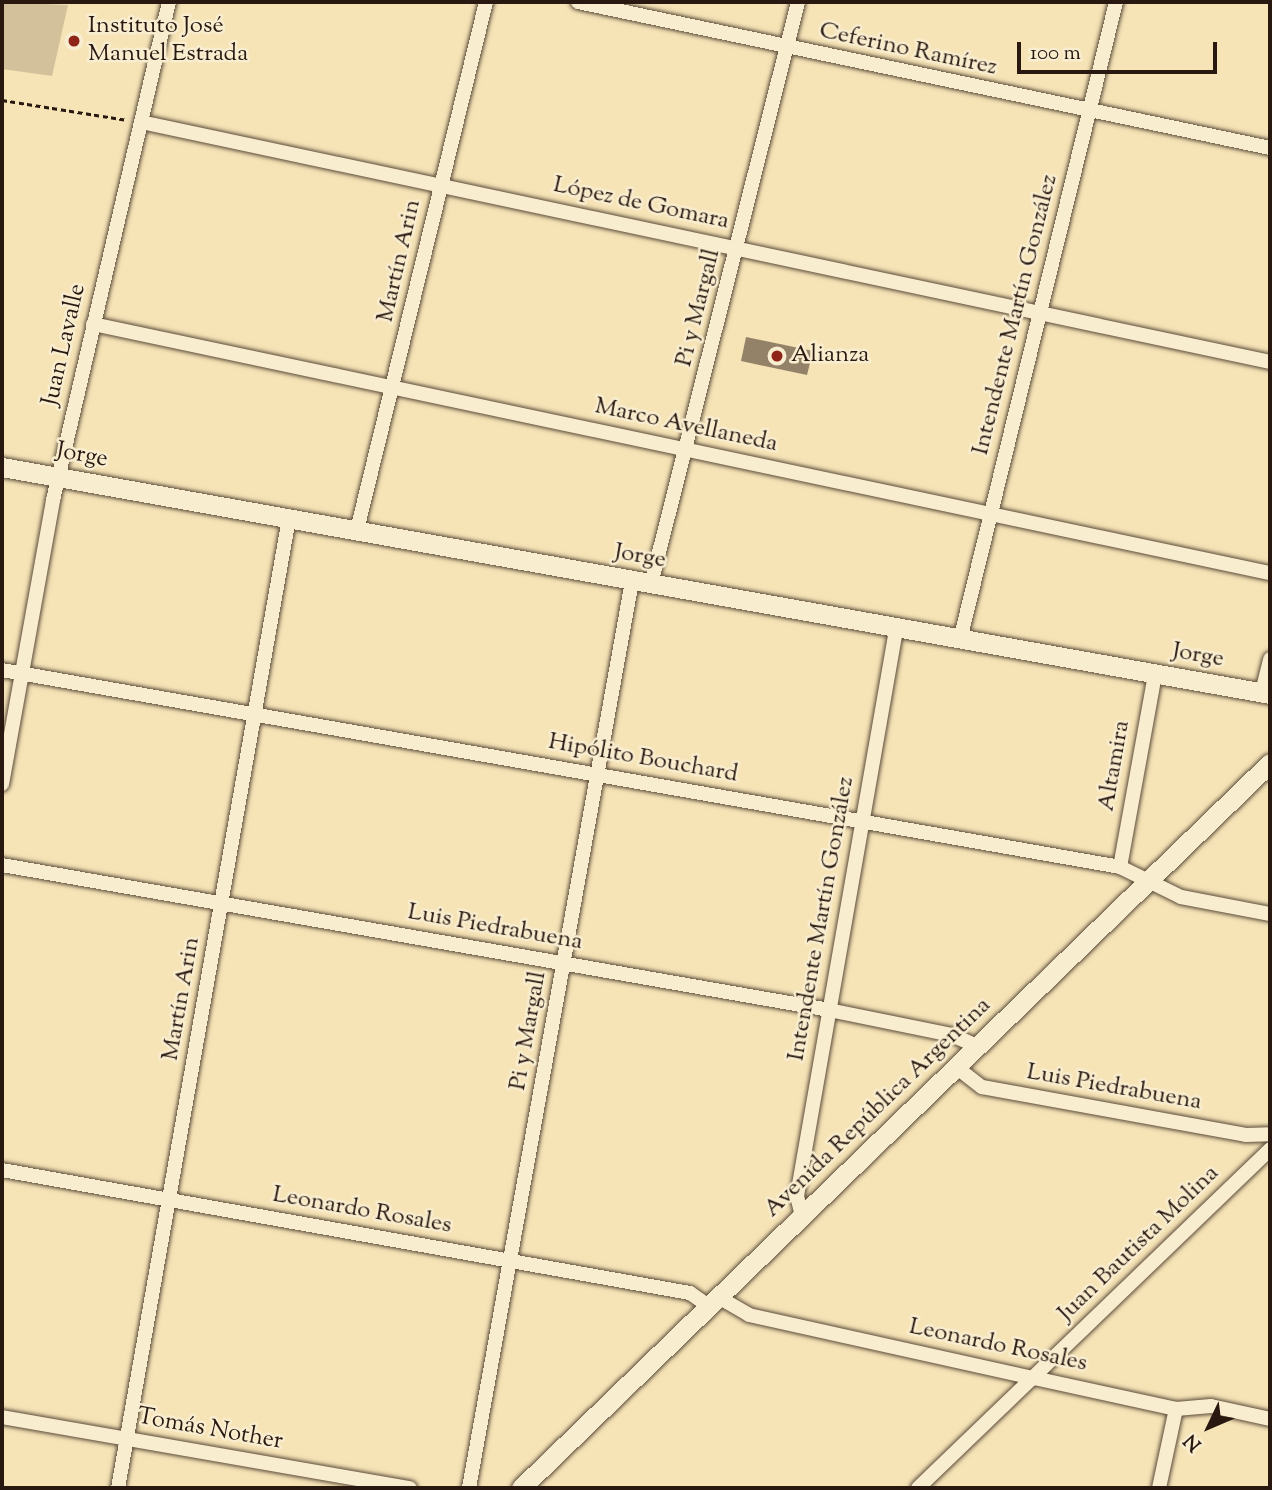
<!DOCTYPE html>
<html>
<head>
<meta charset="utf-8">
<style>
  body { margin:0 }
  #map { position:relative; width:1272px; height:1490px; overflow:hidden; background:#f6e4b7; font-family:"Sorts Mill Goudy",serif }
  div>[style] { position:absolute }
  .green>* { inset:0; background:#d3c19b }
  .building>* { inset:0; background:#938267 }
  .path>* { height:2.5px; margin-top:-1.25px; transform-origin:0; background:repeating-linear-gradient(90deg,#281810 0 5px,transparent 0 8.5px) }
  .roads { filter:drop-shadow(0 0 2px #5c4b3a) drop-shadow(0 0 2px #5c4b3a) }
  .street>* { height:14px; margin:-7px; padding:0 7px; transform-origin:7px; border-radius:7px; background:#f9edd0 }
  .secondary>* { height:19px; margin:-9.5px; padding:0 9.5px; transform-origin:9.5px; border-radius:9.5px; background:#f9edd0 }
  .dots>* { width:19px; height:19px; translate:-50% -50%; box-sizing:border-box; border:4px solid #f9edd0; border-radius:50% }
  span { translate:-50% -50%; white-space:nowrap; text-align:center; line-height:1.15; -webkit-text-stroke:5px #f9edd0; paint-order:stroke }
  .poi-label { font-size:24px; color:#281810 }
  .left { translate:0 -50%; text-align:left }
  .street-label { font-size:24px; color:#281810 }
  .frame { position:absolute; inset:0; border:4px solid #281810; pointer-events:none }
  .north { position:absolute; left:1174px; top:1392px; width:70px; height:70px; -webkit-text-stroke:5px #f9edd0; paint-order:stroke; rotate:226deg; font-size:19px; font-weight:700; line-height:28px; text-align:center; color:#281810 }
  .north::after { content:''; display:block; margin:auto; width:24px; height:32px; background:#281810; clip-path:polygon(50% 0,100% 100%,50% 72%,0 100%) }
  .scale { position:absolute; left:1017px; top:42px; width:200px; height:32px; box-sizing:border-box; border:4px solid #281810; border-top:0; padding-left:9px; font-size:21px; line-height:24px; white-space:nowrap; color:#281810; -webkit-text-stroke:5px #f9edd0; paint-order:stroke }
</style>
</head>
<body>
<div id="map">
  <div class="green">
    <i style="clip-path:polygon(2px 2px,68px 5px,52px 76px,2px 69px)"></i>
  </div>
  <div class="building">
    <i style="clip-path:polygon(746px 337px,813px 351px,807px 375px,741px 361px)"></i>
  </div>
  <div class="path">
    <i style="left:2px;top:100px;width:127px;rotate:9.1deg"></i>
  </div>
  <div class="roads">
    <div class="street">
      <i style="left:578px;top:2px;width:707px;rotate:11.91deg"></i>
      <i style="left:141px;top:122px;width:1154px;rotate:12deg"></i>
      <i style="left:93px;top:324px;width:1203px;rotate:11.95deg"></i>
      <i style="left:357px;top:530px;width:544px;rotate:-76.27deg"></i>
      <i style="left:651px;top:584px;width:600px;rotate:-75.82deg"></i>
      <i style="left:960px;top:640px;width:657px;rotate:-76.26deg"></i>
      <i style="left:2px;top:670px;width:1135px;rotate:9.99deg"></i>
      <i style="left:1120px;top:867px;width:68px;rotate:26.2deg"></i>
      <i style="left:1181px;top:897px;width:91px;rotate:10.8deg"></i>
      <i style="left:1262px;top:692px;width:34px;rotate:-76deg"></i>
      <i style="left:2px;top:784px;width:289px;rotate:-79.8deg"></i>
      <i style="left:53px;top:500px;width:511px;rotate:-76.89deg"></i>
      <i style="left:2px;top:865px;width:840px;rotate:9.94deg"></i>
      <i style="left:829px;top:1010px;width:126px;rotate:11.5deg"></i>
      <i style="left:952px;top:1035px;width:27px;rotate:24deg"></i>
      <i style="left:1120px;top:867px;width:196px;rotate:-79.7deg"></i>
      <i style="left:956px;top:1067px;width:33px;rotate:38deg"></i>
      <i style="left:982px;top:1087px;width:268px;rotate:10.3deg"></i>
      <i style="left:1246px;top:1135px;width:24px;rotate:-2deg"></i>
      <i style="left:2px;top:1170px;width:699px;rotate:10.14deg"></i>
      <i style="left:690px;top:1293px;width:24px;rotate:35deg"></i>
      <i style="left:802px;top:1216px;width:21px;rotate:-104deg"></i>
      <i style="left:797px;top:1196px;width:575px;rotate:-80.08deg"></i>
      <i style="left:720px;top:1298px;width:34px;rotate:30deg"></i>
      <i style="left:749px;top:1315px;width:292px;rotate:12.5deg"></i>
      <i style="left:1034px;top:1378px;width:145px;rotate:12.3deg"></i>
      <i style="left:1176px;top:1409px;width:35px;rotate:-5deg"></i>
      <i style="left:1211px;top:1406px;width:60px;rotate:12.4deg"></i>
      <i style="left:2px;top:1417px;width:414px;rotate:9.9deg"></i>
      <i style="left:118px;top:1488px;width:985px;rotate:-80deg"></i>
      <i style="left:469px;top:1488px;width:922px;rotate:-79.81deg"></i>
      <i style="left:918px;top:1488px;width:489px;rotate:-43.9deg"></i>
      <i style="left:1159px;top:1488px;width:81px;rotate:-77.9deg"></i>
    </div>
    <div class="secondary">
      <i style="left:2px;top:467px;width:1288px;rotate:10.15deg"></i>
      <i style="left:521px;top:1488px;width:1042px;rotate:-44.07deg"></i>
    </div>
  </div>
  <div class="dots">
    <i style="left:74px;top:41px;background:#8f2418"></i>
    <i style="left:777px;top:356px;background:#8f2418"></i>
  </div>
  <div class="poi-label">
    <span class="left" style="left:88px;top:41px">Instituto José<br>Manuel Estrada</span>
    <span class="left" style="left:791px;top:356px">Alianza</span>
  </div>
  <div class="street-label">
    <span style="left:908px;top:50px;rotate:12deg">Ceferino Ramírez</span>
    <span style="left:641px;top:204px;rotate:12deg">López de Gomara</span>
    <span style="left:400px;top:261px;rotate:-77deg">Martín Arin</span>
    <span style="left:699px;top:308px;rotate:-76deg">Pi y Margall</span>
    <span style="left:1016px;top:315px;rotate:-76deg">Intendente Martín González</span>
    <span style="left:65px;top:345px;rotate:-77deg">Juan Lavalle</span>
    <span style="left:686px;top:426px;rotate:12deg">Marco Avellaneda</span>
    <span style="left:82px;top:456px;rotate:10deg">Jorge</span>
    <span style="left:640px;top:557px;rotate:10deg">Jorge</span>
    <span style="left:1198px;top:656px;rotate:10deg">Jorge</span>
    <span style="left:643px;top:759px;rotate:10deg">Hipólito Bouchard</span>
    <span style="left:1115px;top:766px;rotate:-80deg">Altamira</span>
    <span style="left:822px;top:919px;rotate:-80deg">Intendente Martín González</span>
    <span style="left:495px;top:928px;rotate:10deg">Luis Piedrabuena</span>
    <span style="left:182px;top:999px;rotate:-80deg">Martín Arin</span>
    <span style="left:529px;top:1031px;rotate:-80deg">Pi y Margall</span>
    <span style="left:1114px;top:1088px;rotate:10deg">Luis Piedrabuena</span>
    <span style="left:878px;top:1108px;rotate:-44deg">Avenida República Argentina</span>
    <span style="left:362px;top:1211px;rotate:10deg">Leonardo Rosales</span>
    <span style="left:1139px;top:1244px;rotate:-44deg">Juan Bautista Molina</span>
    <span style="left:998px;top:1346px;rotate:12deg">Leonardo Rosales</span>
    <span style="left:210px;top:1430px;rotate:10deg">Tomás Nother</span>
  </div>
  <div class="frame"></div>
  <div class="north">N</div>
  <div class="scale">100 m</div>
</div>
</body>
</html>
